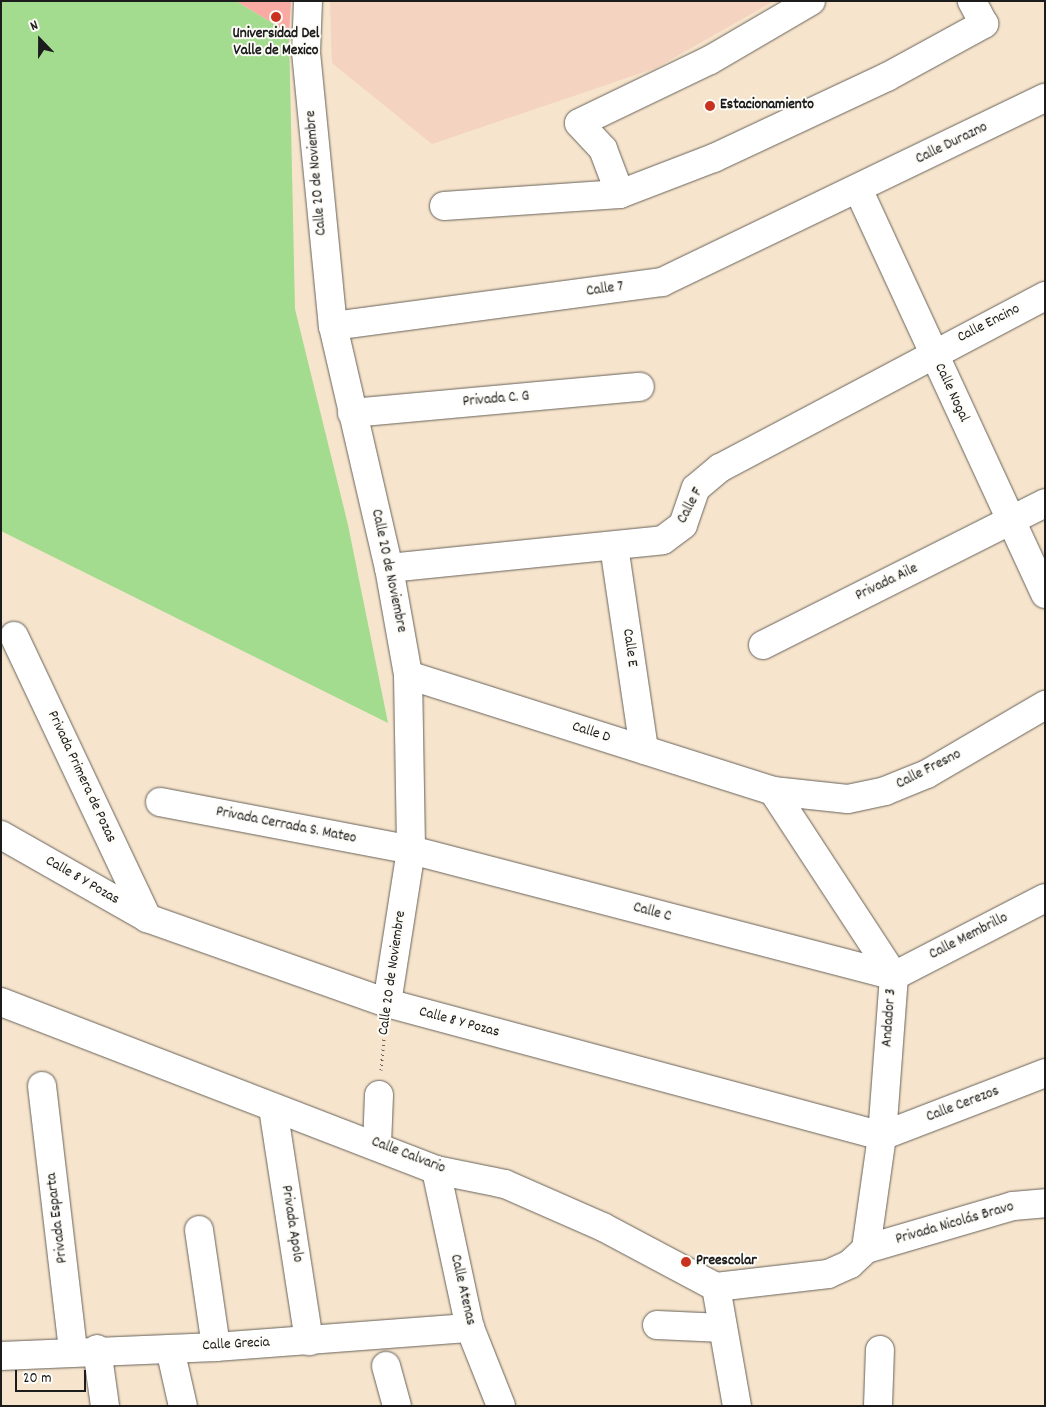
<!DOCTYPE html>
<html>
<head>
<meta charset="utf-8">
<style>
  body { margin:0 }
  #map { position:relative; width:1046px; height:1407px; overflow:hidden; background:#f6e4cc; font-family:Dekko,sans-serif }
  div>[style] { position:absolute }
  .built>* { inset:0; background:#f4d3c1 }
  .green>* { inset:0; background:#a3dc8e }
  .building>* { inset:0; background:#f9aba3 }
  .path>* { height:3px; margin-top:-1.5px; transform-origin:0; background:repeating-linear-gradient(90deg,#68625a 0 1px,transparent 0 5px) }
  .roads { filter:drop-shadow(0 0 1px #68625a) drop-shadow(0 0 1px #68625a) }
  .minor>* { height:28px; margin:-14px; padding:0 14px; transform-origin:14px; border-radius:14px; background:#fff }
  .dots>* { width:14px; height:14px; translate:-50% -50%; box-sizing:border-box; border:2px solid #fdfcf7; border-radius:50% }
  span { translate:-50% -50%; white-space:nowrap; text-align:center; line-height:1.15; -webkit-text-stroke:4px #fdfcf7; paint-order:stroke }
  .poi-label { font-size:15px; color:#1c1c1c; font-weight:700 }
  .left { translate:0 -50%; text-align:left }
  .street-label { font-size:15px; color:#1c1c1c }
  .frame { position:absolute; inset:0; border:2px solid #1c1c1c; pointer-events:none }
  .north { position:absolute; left:15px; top:15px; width:50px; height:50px; -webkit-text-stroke:4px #fdfcf7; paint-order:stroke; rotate:338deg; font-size:14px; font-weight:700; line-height:20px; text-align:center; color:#1c1c1c }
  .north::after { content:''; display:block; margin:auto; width:18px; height:22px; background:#1c1c1c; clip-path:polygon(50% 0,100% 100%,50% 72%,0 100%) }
  .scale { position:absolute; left:15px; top:1370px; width:71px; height:22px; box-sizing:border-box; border:2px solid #1c1c1c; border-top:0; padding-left:6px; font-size:15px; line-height:18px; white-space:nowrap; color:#1c1c1c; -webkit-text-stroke:4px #fdfcf7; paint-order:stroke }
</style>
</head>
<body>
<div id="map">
  <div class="built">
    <i style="clip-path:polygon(330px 1px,774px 1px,656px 68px,432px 144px,332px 63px)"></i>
  </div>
  <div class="green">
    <i style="clip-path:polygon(1px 1px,236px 1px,289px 33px,295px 309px,348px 525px,388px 723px,1px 531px)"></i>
  </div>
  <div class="building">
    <i style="clip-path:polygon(236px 1px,291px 1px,289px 33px)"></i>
  </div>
  <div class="path">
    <i style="left:381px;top:1070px;width:41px;rotate:-84.4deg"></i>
  </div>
  <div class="roads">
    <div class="minor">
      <i style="left:308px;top:1px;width:51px;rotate:92.2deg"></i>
      <i style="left:306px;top:52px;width:275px;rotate:84.4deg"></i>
      <i style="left:333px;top:326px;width:248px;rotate:77deg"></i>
      <i style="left:389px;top:568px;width:109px;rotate:79.9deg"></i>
      <i style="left:408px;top:675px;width:175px;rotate:89deg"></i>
      <i style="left:411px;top:850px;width:155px;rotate:98.9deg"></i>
      <i style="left:859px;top:191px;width:444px;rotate:65.2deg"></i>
      <i style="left:620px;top:194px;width:48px;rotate:-110.7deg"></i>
      <i style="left:603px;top:149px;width:35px;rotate:-133deg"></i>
      <i style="left:579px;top:123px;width:145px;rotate:-25.7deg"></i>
      <i style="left:710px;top:60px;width:117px;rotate:-30.3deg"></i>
      <i style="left:444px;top:206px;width:176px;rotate:-3.9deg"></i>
      <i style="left:620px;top:194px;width:101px;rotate:-21deg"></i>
      <i style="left:714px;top:158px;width:191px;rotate:-25.1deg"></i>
      <i style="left:887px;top:77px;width:111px;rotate:-28.7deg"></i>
      <i style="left:984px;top:24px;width:26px;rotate:-118deg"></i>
      <i style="left:333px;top:326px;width:332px;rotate:-7.6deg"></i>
      <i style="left:662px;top:282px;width:425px;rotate:-25.7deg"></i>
      <i style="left:352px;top:413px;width:289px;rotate:-5.2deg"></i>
      <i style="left:614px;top:546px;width:206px;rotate:81.6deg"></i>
      <i style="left:389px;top:568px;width:275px;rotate:-5.8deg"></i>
      <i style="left:663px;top:540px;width:25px;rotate:-37deg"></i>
      <i style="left:683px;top:525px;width:39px;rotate:-71deg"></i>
      <i style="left:696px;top:488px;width:31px;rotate:-40deg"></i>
      <i style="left:720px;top:468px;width:368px;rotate:-27.9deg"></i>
      <i style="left:14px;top:636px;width:312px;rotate:64.7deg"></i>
      <i style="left:763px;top:645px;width:316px;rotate:-26.7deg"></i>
      <i style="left:408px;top:675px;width:383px;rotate:17.6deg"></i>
      <i style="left:773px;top:791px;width:75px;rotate:6.1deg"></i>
      <i style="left:848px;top:799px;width:38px;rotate:-12deg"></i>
      <i style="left:885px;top:791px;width:45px;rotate:-22deg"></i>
      <i style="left:927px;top:774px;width:137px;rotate:-30.3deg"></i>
      <i style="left:773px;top:791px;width:221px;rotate:56.8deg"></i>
      <i style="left:894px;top:976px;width:160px;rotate:94.3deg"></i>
      <i style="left:882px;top:1136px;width:114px;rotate:98.1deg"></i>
      <i style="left:160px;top:802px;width:256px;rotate:10.8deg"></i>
      <i style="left:411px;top:850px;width:499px;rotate:14.6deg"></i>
      <i style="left:894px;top:976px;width:170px;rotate:-27.3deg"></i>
      <i style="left:1px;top:835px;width:168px;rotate:29.6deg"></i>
      <i style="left:147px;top:918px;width:255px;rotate:19.5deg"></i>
      <i style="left:387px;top:1003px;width:513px;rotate:15.04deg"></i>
      <i style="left:882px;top:1136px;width:175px;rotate:-21.1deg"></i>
      <i style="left:1px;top:1002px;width:466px;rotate:21.1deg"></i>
      <i style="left:436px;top:1170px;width:70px;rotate:11.5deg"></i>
      <i style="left:505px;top:1184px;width:107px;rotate:23.7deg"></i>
      <i style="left:603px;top:1227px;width:128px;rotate:28deg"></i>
      <i style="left:716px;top:1287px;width:113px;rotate:-6.6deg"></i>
      <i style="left:828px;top:1274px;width:24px;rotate:-24deg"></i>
      <i style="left:850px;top:1264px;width:22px;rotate:-43deg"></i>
      <i style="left:866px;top:1249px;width:153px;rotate:-16.3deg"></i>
      <i style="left:1013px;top:1206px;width:32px;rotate:-5deg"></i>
      <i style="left:42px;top:1086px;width:266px;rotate:83.3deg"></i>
      <i style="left:273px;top:1108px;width:236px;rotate:81.2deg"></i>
      <i style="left:377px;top:1145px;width:50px;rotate:-87.7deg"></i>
      <i style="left:436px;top:1170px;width:162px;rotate:77.9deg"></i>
      <i style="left:470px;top:1328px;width:84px;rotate:68.3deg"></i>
      <i style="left:199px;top:1230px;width:118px;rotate:81.7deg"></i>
      <i style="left:716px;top:1287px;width:121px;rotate:80deg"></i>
      <i style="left:657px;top:1325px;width:66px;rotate:2.6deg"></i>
      <i style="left:97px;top:1349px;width:58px;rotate:82deg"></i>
      <i style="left:170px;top:1349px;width:58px;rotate:77.2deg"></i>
      <i style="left:1px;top:1356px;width:215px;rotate:-2.4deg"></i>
      <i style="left:216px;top:1347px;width:255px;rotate:-4.3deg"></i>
      <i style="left:386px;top:1366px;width:41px;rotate:74.6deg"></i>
      <i style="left:878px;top:1406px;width:56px;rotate:-88deg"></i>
    </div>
  </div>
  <div class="dots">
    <i style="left:276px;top:17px;background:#c8321e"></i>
    <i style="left:710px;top:106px;background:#c8321e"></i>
    <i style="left:686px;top:1262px;background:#c8321e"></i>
  </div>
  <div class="poi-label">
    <span style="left:276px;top:43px">Universidad Del<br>Valle de Mexico</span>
    <span class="left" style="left:720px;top:106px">Estacionamiento</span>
    <span class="left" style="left:696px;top:1262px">Preescolar</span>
  </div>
  <div class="street-label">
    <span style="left:952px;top:144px;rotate:-26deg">Calle Durazno</span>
    <span style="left:317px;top:173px;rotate:-95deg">Calle 20 de Noviembre</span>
    <span style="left:605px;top:290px;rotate:-8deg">Calle 7</span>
    <span style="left:989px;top:324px;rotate:-27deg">Calle Encino</span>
    <span style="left:951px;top:393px;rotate:65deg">Calle Nogal</span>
    <span style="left:496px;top:400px;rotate:-5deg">Privada C. G</span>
    <span style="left:691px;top:506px;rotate:-62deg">Calle F</span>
    <span style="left:388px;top:571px;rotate:78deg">Calle 20 de Noviembre</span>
    <span style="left:887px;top:583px;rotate:-26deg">Privada Aile</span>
    <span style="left:629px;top:648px;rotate:82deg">Calle E</span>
    <span style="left:591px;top:733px;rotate:18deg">Calle D</span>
    <span style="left:929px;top:770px;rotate:-27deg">Calle Fresno</span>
    <span style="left:81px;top:777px;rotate:65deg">Privada Primera de Pozas</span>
    <span style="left:286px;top:826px;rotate:11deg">Privada Cerrada S. Mateo</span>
    <span style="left:82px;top:881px;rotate:30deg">Calle 8 Y Pozas</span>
    <span style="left:652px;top:913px;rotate:15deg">Calle C</span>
    <span style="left:969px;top:937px;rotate:-27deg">Calle Membrillo</span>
    <span style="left:393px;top:973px;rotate:-82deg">Calle 20 de Noviembre</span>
    <span style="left:890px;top:1018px;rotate:-86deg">Andador 3</span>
    <span style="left:459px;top:1023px;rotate:15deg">Calle 8 Y Pozas</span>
    <span style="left:963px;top:1105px;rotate:-21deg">Calle Cerezos</span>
    <span style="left:408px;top:1156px;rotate:21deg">Calle Calvario</span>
    <span style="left:58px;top:1218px;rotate:-97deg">Privada Esparta</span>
    <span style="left:291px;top:1224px;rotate:81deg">Privada Apolo</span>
    <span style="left:955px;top:1224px;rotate:-16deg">Privada Nicolás Bravo</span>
    <span style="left:462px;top:1290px;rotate:77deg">Calle Atenas</span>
    <span style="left:236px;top:1345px;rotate:-3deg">Calle Grecia</span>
  </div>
  <div class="frame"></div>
  <div class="north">N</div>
  <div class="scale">20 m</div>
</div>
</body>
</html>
